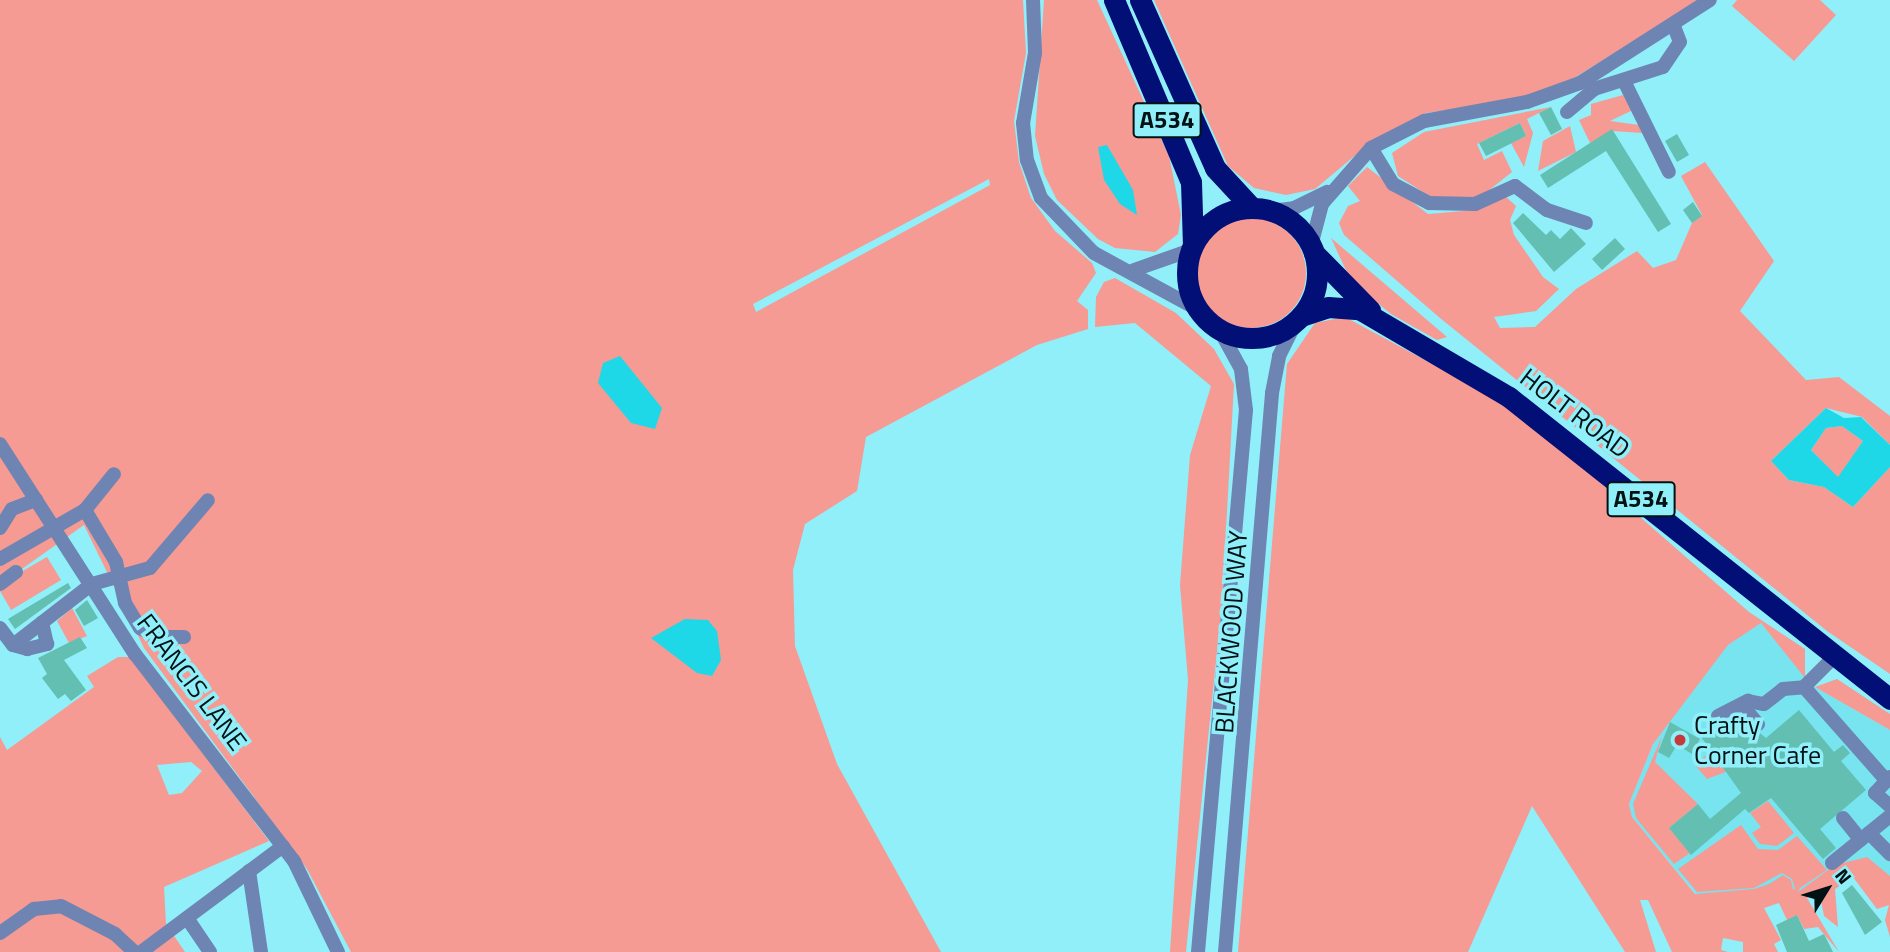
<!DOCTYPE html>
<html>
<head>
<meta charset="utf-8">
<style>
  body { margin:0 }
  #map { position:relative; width:1890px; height:952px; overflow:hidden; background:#90eff9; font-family:"Titillium Web",sans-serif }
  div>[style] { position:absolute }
  .built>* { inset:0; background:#78e4f0 }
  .green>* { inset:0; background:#f69a94 }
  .round { border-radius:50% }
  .water>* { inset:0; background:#1ed8e8 }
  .building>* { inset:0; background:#62bfb2 }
  .minor>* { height:14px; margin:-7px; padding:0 7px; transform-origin:7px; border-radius:7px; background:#6e84b3 }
  .highway>* { height:21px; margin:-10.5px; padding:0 10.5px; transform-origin:10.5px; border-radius:10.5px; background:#010f76 }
  .highway>.ring { margin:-10.5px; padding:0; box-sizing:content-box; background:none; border:21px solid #010f76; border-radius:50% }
  .dots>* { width:19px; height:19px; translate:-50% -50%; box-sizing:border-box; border:4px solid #90eff9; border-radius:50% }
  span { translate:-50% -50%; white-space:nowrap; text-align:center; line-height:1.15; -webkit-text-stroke:7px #90eff9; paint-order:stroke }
  .shield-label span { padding:2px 5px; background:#90eff9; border:2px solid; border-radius:5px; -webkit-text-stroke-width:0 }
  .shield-label { font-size:24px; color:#011215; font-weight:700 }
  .street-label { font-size:26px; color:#011215 }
  .poi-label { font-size:26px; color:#011215 }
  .left { translate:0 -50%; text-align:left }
  .north { position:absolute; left:1792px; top:854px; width:70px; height:70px; -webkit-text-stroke:5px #90eff9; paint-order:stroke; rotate:52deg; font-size:19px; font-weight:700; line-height:28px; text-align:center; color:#011215 }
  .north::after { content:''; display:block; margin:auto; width:24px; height:32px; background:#011215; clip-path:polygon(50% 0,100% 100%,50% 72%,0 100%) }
</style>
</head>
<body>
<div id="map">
  <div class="built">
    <i style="clip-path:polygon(1760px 622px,1815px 687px,1890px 730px,1890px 886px,1867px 860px,1791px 900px,1701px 900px,1632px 817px,1629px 804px,1653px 744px,1678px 703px,1728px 645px)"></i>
  </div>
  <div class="green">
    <i style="clip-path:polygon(evenodd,0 0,1023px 0,1026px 53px,1014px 121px,1019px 162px,1031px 198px,1055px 231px,1092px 263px,1096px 273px,1077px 301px,1088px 310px,1088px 329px,1037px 345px,866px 437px,857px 491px,805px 524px,793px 570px,795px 646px,837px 764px,941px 952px,351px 952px,307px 869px,144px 648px,84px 525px,2px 583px,47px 557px,61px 580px,11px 610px,0 591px,0 0,989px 179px,990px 185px,756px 312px,753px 304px,989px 179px)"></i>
    <i style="clip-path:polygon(1044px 0,1097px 0,1169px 156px,1181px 215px,1178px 234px,1155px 252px,1115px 248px,1098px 239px,1057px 200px,1044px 174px,1035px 136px)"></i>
    <i style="clip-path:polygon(1154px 0,1699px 0,1563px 85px,1525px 99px,1426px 113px,1376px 138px,1315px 189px,1286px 195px,1254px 188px,1228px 166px)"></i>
    <i style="clip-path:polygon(1737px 0,1820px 0,1836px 15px,1794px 61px,1732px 6px)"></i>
    <i style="clip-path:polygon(1623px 95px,1633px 110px,1610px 121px,1639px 125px,1642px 133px,1613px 131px,1590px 143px,1579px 120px,1591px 115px,1591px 104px)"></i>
    <i style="clip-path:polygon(1551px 107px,1527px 119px,1533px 133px,1524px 167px,1511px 143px,1526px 136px,1520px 123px,1477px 144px,1484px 160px,1502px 151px,1512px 172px,1478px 199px,1440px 203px,1398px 176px,1392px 153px,1424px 132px)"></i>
    <i style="clip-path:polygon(1570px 126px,1576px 152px,1538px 171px,1543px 141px)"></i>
    <i style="clip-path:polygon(1705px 162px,1774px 261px,1740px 311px,1806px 380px,1839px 377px,1890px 416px,1890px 445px,1862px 417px,1826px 408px,1771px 461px,1789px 480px,1824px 487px,1853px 507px,1890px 467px,1890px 674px,1827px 631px,1440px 318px,1344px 235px,1339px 223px,1348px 206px,1360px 201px,1348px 186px,1367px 167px,1428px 214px,1476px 210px,1504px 195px,1516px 206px,1510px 220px,1514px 235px,1543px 277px,1559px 289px,1536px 311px,1494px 317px,1500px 328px,1535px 327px,1576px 289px,1637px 251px,1653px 268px,1676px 260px,1692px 223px,1702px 215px,1681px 176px)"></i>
    <i class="round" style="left:1196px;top:218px;width:110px;height:110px"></i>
    <i style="clip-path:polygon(1331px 238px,1447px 337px,1437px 340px,1391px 314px,1351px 281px)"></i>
    <i style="clip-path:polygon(1115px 278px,1176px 313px,1214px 349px,1234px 384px,1222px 603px,1186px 952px,1170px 952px,1188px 680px,1180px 585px,1190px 455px,1211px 386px,1135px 323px,1095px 327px,1096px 297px,1104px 282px)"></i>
    <i style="clip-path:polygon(1345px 317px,1516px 409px,1749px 612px,1805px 649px,1805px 678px,1761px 623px,1728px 645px,1653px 744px,1629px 804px,1632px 817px,1695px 894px,1754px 889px,1769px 884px,1783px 875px,1791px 880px,1793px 889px,1795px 890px,1792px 879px,1782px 873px,1754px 888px,1697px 892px,1678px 869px,1741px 825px,1758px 849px,1778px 850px,1797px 836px,1827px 870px,1800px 888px,1798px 892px,1835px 865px,1867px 857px,1890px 876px,1890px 937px,1885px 920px,1889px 905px,1877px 909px,1853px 877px,1835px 889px,1838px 927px,1824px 916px,1819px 891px,1807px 898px,1839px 952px,1818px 927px,1804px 929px,1797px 915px,1787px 920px,1779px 903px,1764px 908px,1781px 940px,1774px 944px,1778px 952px,1743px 952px,1743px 942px,1723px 938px,1721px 950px,1728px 952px,1672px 952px,1648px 900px,1640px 900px,1656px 952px,1625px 952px,1532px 806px,1468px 952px,1238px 952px,1287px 364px,1315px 323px)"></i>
    <i style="clip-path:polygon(1842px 426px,1863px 441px,1838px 478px,1811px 450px,1826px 428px)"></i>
    <i style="clip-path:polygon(72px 608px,87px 636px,69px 643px,57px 621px)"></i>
    <i style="clip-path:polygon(evenodd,118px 657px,130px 657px,269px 841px,164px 887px,166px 924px,185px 952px,0 952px,0 737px,7px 750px,94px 687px,87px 676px,118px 657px,191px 762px,202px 771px,182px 793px,169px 795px,157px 765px,191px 762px)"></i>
    <i style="clip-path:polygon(1837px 679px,1890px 714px,1890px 730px,1815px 687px)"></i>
    <i style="clip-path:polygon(1662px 736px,1655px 762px,1698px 804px,1669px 828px,1690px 853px,1674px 864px,1636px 818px,1633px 804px)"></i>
    <i style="clip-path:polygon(1711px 751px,1728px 771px,1707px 779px,1695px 765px)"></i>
    <i style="clip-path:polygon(1768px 801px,1794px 833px,1777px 846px,1760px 844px,1752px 833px,1761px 827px,1750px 813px)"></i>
  </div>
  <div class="water">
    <i style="clip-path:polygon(1107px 145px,1133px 190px,1137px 215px,1120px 204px,1104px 180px,1098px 147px)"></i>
    <i style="clip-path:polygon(620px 356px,662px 408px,655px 429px,631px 423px,598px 383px,603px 363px)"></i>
    <i style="clip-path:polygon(evenodd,1826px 408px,1844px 418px,1861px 417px,1890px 445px,1890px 467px,1853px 507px,1824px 487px,1789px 480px,1771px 461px,1826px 408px,1842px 426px,1863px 441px,1838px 477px,1811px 450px,1826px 428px,1842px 426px)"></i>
    <i style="clip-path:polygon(685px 619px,708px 620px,717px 631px,721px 660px,712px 676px,697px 673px,651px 638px)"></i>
  </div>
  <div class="building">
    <i style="clip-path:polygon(1551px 107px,1562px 129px,1551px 135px,1539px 113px)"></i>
    <i style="clip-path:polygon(1520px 123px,1526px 136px,1486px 156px,1479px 143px)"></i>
    <i style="clip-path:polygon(1612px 129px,1671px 224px,1658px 232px,1606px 151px,1548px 188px,1540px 175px)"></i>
    <i style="clip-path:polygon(1677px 134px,1689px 155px,1677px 162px,1665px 141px)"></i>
    <i style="clip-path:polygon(1693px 202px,1702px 216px,1692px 223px,1683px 210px)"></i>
    <i style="clip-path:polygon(1523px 213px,1546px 235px,1551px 230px,1560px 239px,1571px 228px,1586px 244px,1554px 272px,1513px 223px)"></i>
    <i style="clip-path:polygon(1615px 238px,1625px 249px,1602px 270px,1592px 259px)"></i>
    <i style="clip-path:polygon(68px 583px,71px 588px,15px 629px,8px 619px)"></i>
    <i style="clip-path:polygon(87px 600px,98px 618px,84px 626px,75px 610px)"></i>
    <i style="clip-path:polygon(80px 637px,87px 648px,64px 660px,86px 690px,71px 701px,65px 694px,58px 699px,42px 678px,47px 674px,38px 658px)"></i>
    <i style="clip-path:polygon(1799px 710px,1834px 752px,1843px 745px,1850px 753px,1841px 761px,1866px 790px,1820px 829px,1836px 848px,1823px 859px,1771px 798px,1749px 813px,1745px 809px,1691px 855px,1669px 828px,1698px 804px,1710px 819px,1741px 793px,1699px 734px,1739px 716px,1766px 738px)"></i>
    <i style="clip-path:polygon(1670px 722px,1700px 739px,1692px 754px,1677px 745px,1669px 758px,1658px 752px)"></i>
    <i style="clip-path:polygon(1852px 885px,1882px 922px,1865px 935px,1842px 893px)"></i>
    <i style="clip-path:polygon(1797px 915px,1809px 941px,1824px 934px,1833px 952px,1787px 952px,1776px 925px)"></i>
  </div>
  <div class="minor">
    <i style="left:1033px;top:0;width:53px;rotate:87.8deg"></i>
    <i style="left:1035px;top:53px;width:71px;rotate:99.7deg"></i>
    <i style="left:1023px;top:123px;width:37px;rotate:84deg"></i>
    <i style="left:1027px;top:160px;width:40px;rotate:69.8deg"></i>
    <i style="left:1041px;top:198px;width:76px;rotate:46.1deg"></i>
    <i style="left:1094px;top:253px;width:117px;rotate:28.5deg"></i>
    <i style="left:1625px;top:83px;width:99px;rotate:63.7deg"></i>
    <i style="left:1567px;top:112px;width:35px;rotate:-40deg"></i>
    <i style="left:1594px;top:89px;width:72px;rotate:-17.7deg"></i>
    <i style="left:1663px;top:67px;width:30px;rotate:-56deg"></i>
    <i style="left:1680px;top:42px;width:17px;rotate:-111deg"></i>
    <i style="left:1371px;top:148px;width:42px;rotate:58.6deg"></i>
    <i style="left:1393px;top:184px;width:41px;rotate:27.8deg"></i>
    <i style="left:1429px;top:203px;width:46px;rotate:1.2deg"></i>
    <i style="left:1475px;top:204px;width:44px;rotate:-24.2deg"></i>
    <i style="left:1515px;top:186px;width:40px;rotate:37deg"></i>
    <i style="left:1547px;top:210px;width:41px;rotate:18.4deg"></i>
    <i style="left:1271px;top:211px;width:23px;rotate:-7deg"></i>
    <i style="left:1294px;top:208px;width:37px;rotate:-26deg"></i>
    <i style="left:1311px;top:246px;width:43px;rotate:-75.3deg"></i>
    <i style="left:1322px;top:204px;width:74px;rotate:-48.8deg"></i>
    <i style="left:1371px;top:148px;width:59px;rotate:-27deg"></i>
    <i style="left:1424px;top:121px;width:105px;rotate:-10.5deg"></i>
    <i style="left:1527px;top:102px;width:56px;rotate:-19.7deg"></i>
    <i style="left:1580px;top:83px;width:154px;rotate:-32.6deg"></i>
    <i style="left:1134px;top:270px;width:60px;rotate:-19.3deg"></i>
    <i style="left:0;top:444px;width:250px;rotate:57.3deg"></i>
    <i style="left:135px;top:654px;width:261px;rotate:52.5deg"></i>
    <i style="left:294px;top:861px;width:101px;rotate:64.2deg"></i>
    <i style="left:85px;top:510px;width:46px;rotate:-51.1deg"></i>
    <i style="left:0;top:528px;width:22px;rotate:-58deg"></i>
    <i style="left:12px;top:509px;width:26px;rotate:-21deg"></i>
    <i style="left:0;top:559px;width:98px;rotate:-30deg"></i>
    <i style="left:85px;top:510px;width:61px;rotate:59.2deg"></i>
    <i style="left:116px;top:562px;width:42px;rotate:77.6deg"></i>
    <i style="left:125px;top:603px;width:29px;rotate:59deg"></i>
    <i style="left:140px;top:628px;width:19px;rotate:28deg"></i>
    <i style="left:157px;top:637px;width:27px"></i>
    <i style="left:0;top:584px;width:20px;rotate:-37deg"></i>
    <i style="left:0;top:628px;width:21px;rotate:53deg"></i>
    <i style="left:13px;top:645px;width:15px;rotate:16deg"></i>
    <i style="left:27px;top:649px;width:21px;rotate:-14deg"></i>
    <i style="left:47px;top:644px;width:22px;rotate:-103deg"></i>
    <i style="left:13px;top:645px;width:100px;rotate:-37.7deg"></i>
    <i style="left:92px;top:584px;width:60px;rotate:-15.4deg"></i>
    <i style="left:150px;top:568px;width:89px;rotate:-49.5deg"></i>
    <i style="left:1804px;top:687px;width:125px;rotate:48.6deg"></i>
    <i style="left:1742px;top:705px;width:25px;rotate:50deg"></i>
    <i style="left:1718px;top:716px;width:34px;rotate:-27deg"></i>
    <i style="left:1748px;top:701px;width:16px;rotate:11deg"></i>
    <i style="left:1764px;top:704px;width:24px;rotate:-38deg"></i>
    <i style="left:1783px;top:689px;width:21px;rotate:-5deg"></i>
    <i style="left:1804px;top:687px;width:44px;rotate:-45deg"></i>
    <i style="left:1890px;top:777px;width:22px;rotate:133deg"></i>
    <i style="left:1875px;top:793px;width:20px;rotate:41deg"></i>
    <i style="left:1843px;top:818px;width:28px;rotate:51deg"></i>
    <i style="left:1869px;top:833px;width:30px;rotate:45deg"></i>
    <i style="left:1832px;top:863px;width:75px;rotate:-39deg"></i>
    <i style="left:249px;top:871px;width:82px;rotate:81.6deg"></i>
    <i style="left:187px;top:918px;width:41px;rotate:55.9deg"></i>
    <i style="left:0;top:933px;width:42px;rotate:-35.2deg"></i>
    <i style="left:34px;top:909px;width:27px;rotate:-6deg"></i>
    <i style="left:61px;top:906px;width:61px;rotate:27.4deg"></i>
    <i style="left:115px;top:934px;width:26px;rotate:43deg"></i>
    <i style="left:141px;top:952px;width:177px;rotate:-36.7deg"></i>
    <i style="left:1198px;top:952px;width:544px;rotate:-84.94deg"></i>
    <i style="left:1246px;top:410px;width:41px;rotate:-97deg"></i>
    <i style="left:1241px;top:369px;width:46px;rotate:-118.8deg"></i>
    <i style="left:1225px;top:952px;width:561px;rotate:-85.19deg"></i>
    <i style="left:1272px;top:393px;width:38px;rotate:-79deg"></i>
    <i style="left:1279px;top:356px;width:40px;rotate:-63.4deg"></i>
  </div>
  <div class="highway">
    <i style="left:1114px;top:0;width:198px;rotate:67.1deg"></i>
    <i style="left:1191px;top:182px;width:62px;rotate:88.2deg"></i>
    <i style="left:1140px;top:0;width:184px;rotate:65.9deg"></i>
    <i style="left:1215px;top:168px;width:54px;rotate:47.2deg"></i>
    <i class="ring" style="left:1187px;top:208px;width:109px;height:109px"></i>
    <i style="left:1314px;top:253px;width:80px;rotate:45.5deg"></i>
    <i style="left:1301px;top:316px;width:28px;rotate:-18deg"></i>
    <i style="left:1328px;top:307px;width:31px;rotate:4deg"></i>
    <i style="left:1359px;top:309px;width:174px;rotate:30.4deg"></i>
    <i style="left:1509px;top:397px;width:486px;rotate:38.4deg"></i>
  </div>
  <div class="dots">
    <i style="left:1680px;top:740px;background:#c8393b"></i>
  </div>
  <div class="shield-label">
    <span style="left:1167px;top:120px">A534</span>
    <span style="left:1641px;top:499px">A534</span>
  </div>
  <div class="street-label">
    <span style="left:1575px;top:413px;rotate:37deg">HOLT ROAD</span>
    <span style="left:1231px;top:632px;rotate:-86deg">BLACKWOOD WAY</span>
    <span style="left:192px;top:682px;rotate:53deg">FRANCIS LANE</span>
  </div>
  <div class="poi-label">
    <span class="left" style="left:1694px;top:740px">Crafty<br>Corner Cafe</span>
  </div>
  <div class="north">N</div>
</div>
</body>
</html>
